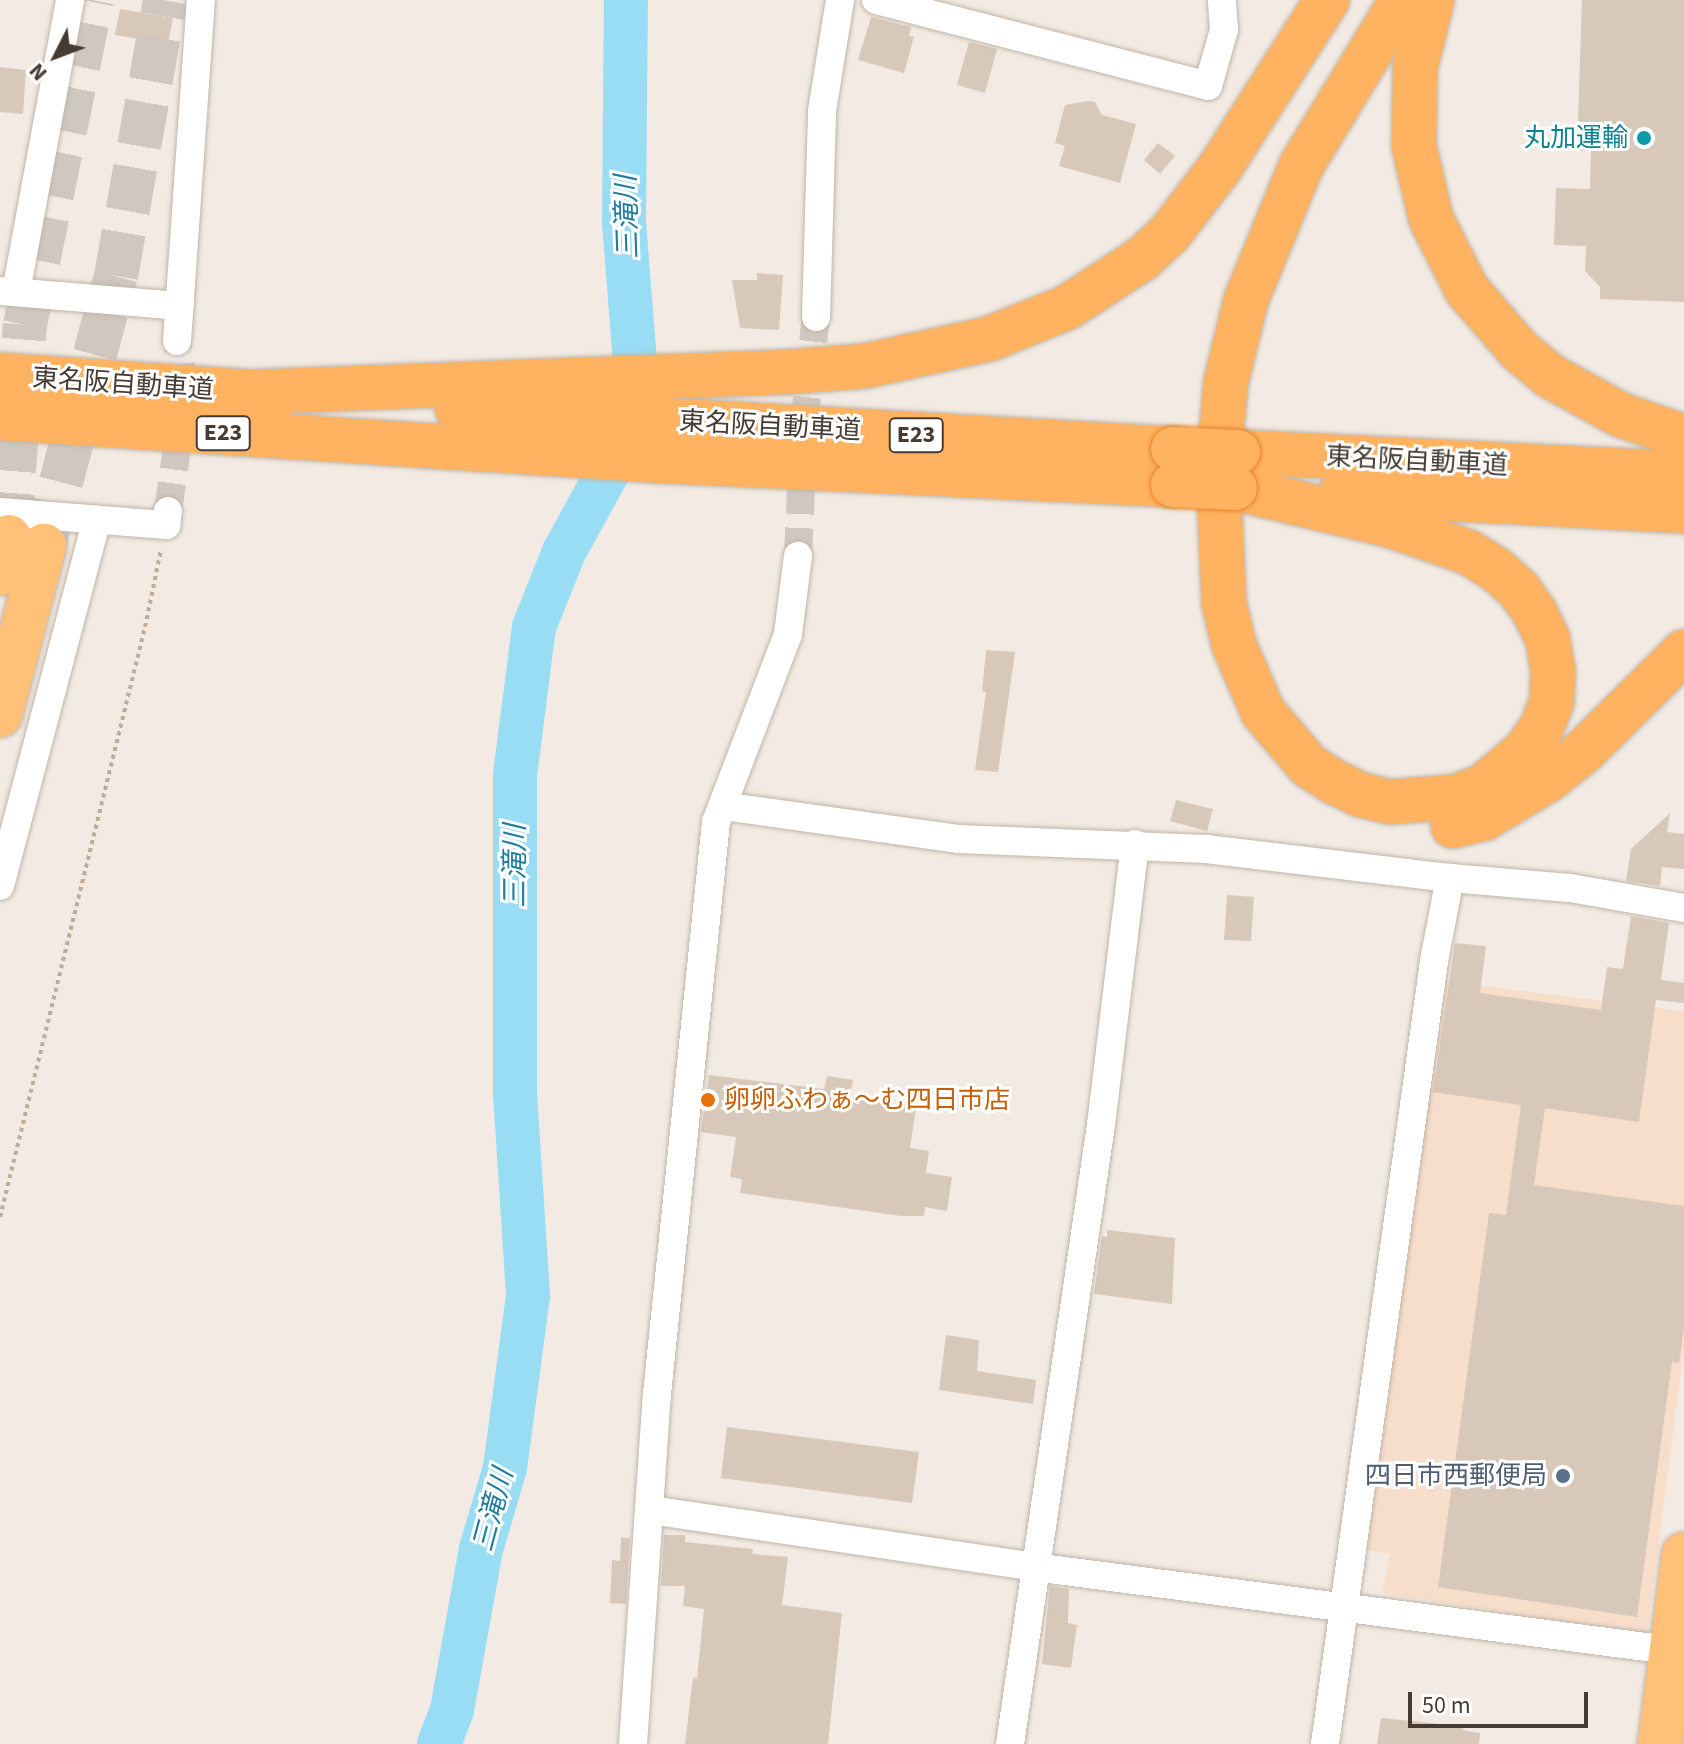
<!DOCTYPE html>
<html>
<head>
<meta charset="utf-8">
<style>
  body { margin:0 }
  #map { position:relative; width:1684px; height:1744px; overflow:hidden; background:#f3ebe3; font-family:"Source Sans 3","Noto Sans JP",sans-serif }
  div>[style] { position:absolute }
  .commercial>* { inset:0; background:#f7decb }
  .river>* { height:44px; margin:-22px; padding:0 22px; transform-origin:22px; border-radius:22px; background:#99ddf5 }
  .building>* { inset:0; background:#d8c8ba }
  .minor-tunnel>* { height:28px; margin-top:-14px; transform-origin:0; background:repeating-linear-gradient(90deg,#d0c8c0 0 28px,transparent 0 42px) }
  .trunk-tunnel>* { height:44px; margin-top:-22px; transform-origin:0; background:repeating-linear-gradient(90deg,#d0c8c0 0 44px,transparent 0 66px) }
  .path>* { height:4px; margin-top:-2px; transform-origin:0; background:repeating-linear-gradient(90deg,#c2ab95 0 4px,transparent 0 8px) }
  .roads { filter:drop-shadow(0 0 2px #c2b5a8) drop-shadow(0 0 2px #c2b5a8) }
  .minor>* { height:28px; margin:-14px; padding:0 14px; transform-origin:14px; border-radius:14px; background:#fff }
  .trunk>* { height:44px; margin:-22px; padding:0 22px; transform-origin:22px; border-radius:22px; background:#ffc178 }
  .motorway>* { height:44px; margin:-22px; padding:0 22px; transform-origin:22px; border-radius:22px; background:#ffb361 }
  .bridges { filter:drop-shadow(0 0 2px #e98427) drop-shadow(0 0 2px #e98427) }
  .motorway-bridge>* { height:44px; margin:-22px; padding:0 22px; transform-origin:22px; border-radius:22px; background:#ffb361 }
  .dots>* { width:22px; height:22px; translate:-50% -50%; box-sizing:border-box; border:4px solid #fff; border-radius:50% }
  span { translate:-50% -50%; white-space:nowrap; text-align:center; line-height:1.15; -webkit-text-stroke:6px #fff; paint-order:stroke }
  .shield-label span { padding:2px 6px; background:#fff; border:2px solid; border-radius:6px; -webkit-text-stroke-width:0 }
  .shield-label { font-size:24px; color:#453b33; font-weight:700 }
  .culture-label { font-size:26px; color:#0d838f }
  .right { translate:-100% -50%; text-align:right }
  .street-label { font-size:26px; color:#453b33 }
  .food-label { font-size:26px; color:#c56008 }
  .left { translate:0 -50%; text-align:left }
  .service-label { font-size:26px; color:#4e5e75 }
  .water-label { font-size:28px; color:#217d9f; font-style:italic }
  .north { position:absolute; left:16px; top:16px; width:80px; height:80px; -webkit-text-stroke:6px #fff; paint-order:stroke; rotate:228deg; font-size:22px; font-weight:700; line-height:32px; text-align:center; color:#453b33 }
  .north::after { content:''; display:block; margin:auto; width:28px; height:36px; background:#453b33; clip-path:polygon(50% 0,100% 100%,50% 72%,0 100%) }
  .scale { position:absolute; left:1408px; top:1692px; width:180px; height:36px; box-sizing:border-box; border:4px solid #453b33; border-top:0; padding-left:10px; font-size:24px; line-height:28px; white-space:nowrap; color:#453b33; -webkit-text-stroke:6px #fff; paint-order:stroke }
</style>
</head>
<body>
<div id="map">
  <div class="commercial">
    <i style="clip-path:polygon(1442px 981px,1684px 1011px,1684px 1347px,1647px 1635px,1382px 1593px,1390px 1554px,1362px 1549px)"></i>
  </div>
  <div class="river">
    <i style="left:439px;top:1744px;width:36px;rotate:-69deg"></i>
    <i style="left:452px;top:1710px;width:164px;rotate:-79.8deg"></i>
    <i style="left:481px;top:1549px;width:84px;rotate:-73.5deg"></i>
    <i style="left:505px;top:1468px;width:175px;rotate:-82.4deg"></i>
    <i style="left:528px;top:1295px;width:201px;rotate:-93.7deg"></i>
    <i style="left:515px;top:1094px;width:319px;rotate:-90deg"></i>
    <i style="left:515px;top:775px;width:149px;rotate:-82.7deg"></i>
    <i style="left:534px;top:627px;width:81px;rotate:-68.2deg"></i>
    <i style="left:564px;top:552px;width:119px;rotate:-61.3deg"></i>
    <i style="left:621px;top:448px;width:87px;rotate:-80.8deg"></i>
    <i style="left:635px;top:362px;width:141px;rotate:-94.5deg"></i>
    <i style="left:624px;top:221px;width:221px;rotate:-89.5deg"></i>
  </div>
  <div class="building">
    <i style="clip-path:polygon(1582px 0,1684px 0,1684px 302px,1600px 299px,1600px 287px,1585px 271px,1586px 246px,1554px 245px,1556px 188px,1590px 189px,1591px 151px,1577px 150px)"></i>
    <i style="clip-path:polygon(120px 9px,173px 18px,168px 44px,115px 35px)"></i>
    <i style="clip-path:polygon(871px 17px,911px 27px,909px 36px,914px 37px,904px 73px,858px 60px)"></i>
    <i style="clip-path:polygon(969px 42px,997px 49px,985px 93px,957px 85px)"></i>
    <i style="clip-path:polygon(0 67px,26px 70px,23px 114px,0 112px)"></i>
    <i style="clip-path:polygon(1088px 101px,1095px 102px,1102px 115px,1136px 124px,1120px 183px,1059px 166px,1065px 146px,1055px 143px,1065px 105px)"></i>
    <i style="clip-path:polygon(1158px 143px,1175px 156px,1160px 174px,1144px 160px)"></i>
    <i style="clip-path:polygon(757px 273px,783px 275px,779px 330px,740px 328px,732px 280px,757px 280px)"></i>
    <i style="clip-path:polygon(986px 650px,1015px 652px,998px 772px,975px 770px,986px 692px,982px 691px)"></i>
    <i style="clip-path:polygon(1176px 800px,1213px 809px,1207px 831px,1170px 821px)"></i>
    <i style="clip-path:polygon(1670px 813px,1667px 832px,1684px 834px,1684px 869px,1662px 867px,1660px 886px,1626px 881px,1631px 849px)"></i>
    <i style="clip-path:polygon(1227px 895px,1254px 897px,1251px 941px,1224px 940px)"></i>
    <i style="clip-path:polygon(1631px 916px,1669px 923px,1661px 980px,1684px 983px,1684px 1003px,1656px 1000px,1639px 1122px,1545px 1108px,1534px 1185px,1684px 1206px,1684px 1327px,1679px 1363px,1672px 1362px,1637px 1617px,1438px 1587px,1489px 1213px,1506px 1215px,1521px 1105px,1433px 1092px,1455px 943px,1486px 946px,1480px 993px,1601px 1010px,1607px 967px,1623px 969px)"></i>
    <i style="clip-path:polygon(709px 1075px,824px 1089px,827px 1076px,853px 1080px,850px 1098px,916px 1108px,910px 1148px,929px 1151px,926px 1173px,952px 1177px,947px 1211px,925px 1207px,924px 1216px,901px 1216px,740px 1193px,742px 1179px,730px 1177px,736px 1137px,701px 1132px)"></i>
    <i style="clip-path:polygon(1107px 1230px,1175px 1238px,1172px 1304px,1094px 1294px,1102px 1236px,1107px 1237px)"></i>
    <i style="clip-path:polygon(946px 1335px,979px 1340px,977px 1371px,1036px 1380px,1033px 1404px,939px 1390px)"></i>
    <i style="clip-path:polygon(727px 1427px,919px 1452px,912px 1503px,721px 1478px)"></i>
    <i style="clip-path:polygon(664px 1535px,685px 1535px,685px 1542px,753px 1549px,752px 1554px,788px 1557px,782px 1605px,842px 1613px,828px 1744px,685px 1744px,693px 1677px,697px 1679px,704px 1609px,683px 1606px,685px 1586px,661px 1586px)"></i>
    <i style="clip-path:polygon(621px 1538px,630px 1538px,626px 1604px,610px 1603px,612px 1560px,620px 1561px)"></i>
    <i style="clip-path:polygon(1050px 1586px,1069px 1589px,1068px 1623px,1077px 1625px,1071px 1668px,1042px 1664px)"></i>
    <i style="clip-path:polygon(1381px 1718px,1463px 1726px,1463px 1730px,1480px 1733px,1479px 1744px,1377px 1744px)"></i>
  </div>
  <div class="minor-tunnel">
    <i style="left:168px;top:511px;width:120px;rotate:-81.9deg"></i>
    <i style="left:185px;top:392px;width:52px;rotate:-98.9deg"></i>
    <i style="left:798px;top:556px;width:131px;rotate:-87.4deg"></i>
    <i style="left:804px;top:425px;width:109px;rotate:-83.7deg"></i>
  </div>
  <div class="trunk-tunnel">
    <i style="left:9px;top:537px;width:213px;rotate:-85.7deg"></i>
    <i style="left:25px;top:325px;width:332px;rotate:-78.4deg"></i>
    <i style="left:44px;top:546px;width:279px;rotate:-75.1deg"></i>
    <i style="left:116px;top:276px;width:280px;rotate:-79.9deg"></i>
  </div>
  <div class="path">
    <i style="left:0;top:1217px;width:608px;rotate:-76.19deg"></i>
    <i style="left:145px;top:627px;width:79px;rotate:-78.3deg"></i>
  </div>
  <div class="roads">
    <div class="minor">
      <i style="left:876px;top:0;width:343px;rotate:14.5deg"></i>
      <i style="left:1208px;top:86px;width:58px;rotate:-74.1deg"></i>
      <i style="left:1224px;top:30px;width:30px;rotate:-94deg"></i>
      <i style="left:1px;top:291px;width:179px;rotate:4.8deg"></i>
      <i style="left:16px;top:292px;width:297px;rotate:-79.5deg"></i>
      <i style="left:816px;top:317px;width:206px;rotate:-88.3deg"></i>
      <i style="left:822px;top:111px;width:112px;rotate:-80.8deg"></i>
      <i style="left:177px;top:341px;width:342px;rotate:-86deg"></i>
      <i style="left:0;top:512px;width:167px;rotate:4.5deg"></i>
      <i style="left:166px;top:525px;width:14px;rotate:-82deg"></i>
      <i style="left:723px;top:806px;width:237px;rotate:8deg"></i>
      <i style="left:958px;top:839px;width:248px;rotate:2.3deg"></i>
      <i style="left:1206px;top:849px;width:246px;rotate:6.8deg"></i>
      <i style="left:1450px;top:878px;width:120px;rotate:4.8deg"></i>
      <i style="left:1570px;top:888px;width:116px;rotate:10deg"></i>
      <i style="left:0;top:886px;width:379px;rotate:-75.2deg"></i>
      <i style="left:650px;top:1510px;width:388px;rotate:8.4deg"></i>
      <i style="left:1034px;top:1567px;width:656px;rotate:7.45deg"></i>
      <i style="left:633px;top:1744px;width:351px;rotate:-86.1deg"></i>
      <i style="left:657px;top:1394px;width:575px;rotate:-84.11deg"></i>
      <i style="left:716px;top:822px;width:201px;rotate:-69deg"></i>
      <i style="left:788px;top:634px;width:79px;rotate:-82.7deg"></i>
      <i style="left:1010px;top:1744px;width:626px;rotate:-81.64deg"></i>
      <i style="left:1101px;top:1125px;width:283px;rotate:-83.1deg"></i>
      <i style="left:1325px;top:1744px;width:791px;rotate:-82.07deg"></i>
      <i style="left:1434px;top:961px;width:85px;rotate:-79.1deg"></i>
    </div>
    <div class="trunk">
      <i style="left:0;top:573px;width:37px;rotate:-76deg"></i>
      <i style="left:0;top:715px;width:175px;rotate:-75.4deg"></i>
      <i style="left:1660px;top:1744px;width:191px;rotate:-82.8deg"></i>
    </div>
    <div class="motorway">
      <i style="left:1432px;top:0;width:70px;rotate:104deg"></i>
      <i style="left:1415px;top:68px;width:78px;rotate:90.7deg"></i>
      <i style="left:1414px;top:146px;width:75px;rotate:76.9deg"></i>
      <i style="left:1431px;top:219px;width:80px;rotate:63.1deg"></i>
      <i style="left:1467px;top:290px;width:79px;rotate:49.1deg"></i>
      <i style="left:1519px;top:350px;width:40px;rotate:40deg"></i>
      <i style="left:1550px;top:376px;width:81px;rotate:28.8deg"></i>
      <i style="left:1621px;top:415px;width:67px;rotate:19.2deg"></i>
      <i style="left:0;top:375px;width:282px;rotate:3.9deg"></i>
      <i style="left:252px;top:392px;width:535px;rotate:-2.14deg"></i>
      <i style="left:787px;top:372px;width:78px;rotate:-4.4deg"></i>
      <i style="left:865px;top:366px;width:127px;rotate:-12.3deg"></i>
      <i style="left:989px;top:339px;width:85px;rotate:-22.1deg"></i>
      <i style="left:1068px;top:307px;width:88px;rotate:-33deg"></i>
      <i style="left:1142px;top:259px;width:38px;rotate:-43deg"></i>
      <i style="left:1170px;top:233px;width:81px;rotate:-52.6deg"></i>
      <i style="left:1219px;top:169px;width:201px;rotate:-57.4deg"></i>
      <i style="left:457px;top:408px;width:717px;rotate:3.28deg"></i>
      <i style="left:0;top:418px;width:664px;rotate:3.71deg"></i>
      <i style="left:663px;top:461px;width:511px;rotate:2.69deg"></i>
      <i style="left:1238px;top:452px;width:447px;rotate:2.8deg"></i>
      <i style="left:1235px;top:488px;width:158px;rotate:13.5deg"></i>
      <i style="left:1389px;top:525px;width:83px;rotate:18.9deg"></i>
      <i style="left:1468px;top:552px;width:34px;rotate:32deg"></i>
      <i style="left:1497px;top:570px;width:30px;rotate:42deg"></i>
      <i style="left:1519px;top:590px;width:28px;rotate:55deg"></i>
      <i style="left:1535px;top:613px;width:30px;rotate:64deg"></i>
      <i style="left:1548px;top:640px;width:30px;rotate:81deg"></i>
      <i style="left:1553px;top:670px;width:31px;rotate:92deg"></i>
      <i style="left:1552px;top:701px;width:28px;rotate:111deg"></i>
      <i style="left:1542px;top:727px;width:29px;rotate:125deg"></i>
      <i style="left:1525px;top:751px;width:54px;rotate:139.5deg"></i>
      <i style="left:1484px;top:786px;width:31px;rotate:159deg"></i>
      <i style="left:1455px;top:797px;width:65px;rotate:175.6deg"></i>
      <i style="left:1390px;top:802px;width:30px;rotate:-166deg"></i>
      <i style="left:1361px;top:795px;width:30px;rotate:-154deg"></i>
      <i style="left:1334px;top:782px;width:30px;rotate:-147deg"></i>
      <i style="left:1309px;top:766px;width:71px;rotate:-130.4deg"></i>
      <i style="left:1263px;top:712px;width:73px;rotate:-113.4deg"></i>
      <i style="left:1234px;top:645px;width:43px;rotate:-103.4deg"></i>
      <i style="left:1224px;top:603px;width:132px;rotate:-92.6deg"></i>
      <i style="left:1218px;top:471px;width:89px;rotate:-84.9deg"></i>
      <i style="left:1226px;top:382px;width:84px;rotate:-76.3deg"></i>
      <i style="left:1246px;top:300px;width:145px;rotate:-67.7deg"></i>
      <i style="left:1301px;top:166px;width:194px;rotate:-58.7deg"></i>
      <i style="left:1341px;top:493px;width:343px;rotate:3deg"></i>
      <i style="left:1453px;top:826px;width:33px;rotate:-14deg"></i>
      <i style="left:1485px;top:818px;width:75px;rotate:-31.4deg"></i>
      <i style="left:1549px;top:779px;width:43px;rotate:-38.5deg"></i>
      <i style="left:1583px;top:752px;width:142px;rotate:-44.7deg"></i>
    </div>
  </div>
  <div class="bridges">
    <div class="motorway-bridge">
      <i style="left:1173px;top:449px;width:65px;rotate:2.6deg"></i>
      <i style="left:1173px;top:485px;width:62px;rotate:2.8deg"></i>
    </div>
  </div>
  <div class="dots">
    <i style="left:1644px;top:138px;background:#0f9aa8"></i>
    <i style="left:708px;top:1100px;background:#e8710a"></i>
    <i style="left:1563px;top:1476px;background:#5c6f8a"></i>
  </div>
  <div class="shield-label">
    <span style="left:223px;top:433px">E23</span>
    <span style="left:916px;top:435px">E23</span>
  </div>
  <div class="culture-label">
    <span class="right" style="left:1628px;top:138px">丸加運輸</span>
  </div>
  <div class="street-label">
    <span style="left:123px;top:384px;rotate:4deg">東名阪自動車道</span>
    <span style="left:770px;top:426px;rotate:3deg">東名阪自動車道</span>
    <span style="left:1417px;top:461px;rotate:3deg">東名阪自動車道</span>
  </div>
  <div class="food-label">
    <span class="left" style="left:724px;top:1100px">卵卵ふわぁ～む四日市店</span>
  </div>
  <div class="service-label">
    <span class="right" style="left:1547px;top:1476px">四日市西郵便局</span>
  </div>
  <div class="water-label">
    <span style="left:627px;top:217px;rotate:-92deg">三滝川</span>
    <span style="left:515px;top:866px;rotate:-90deg">三滝川</span>
    <span style="left:493px;top:1510px;rotate:-75deg">三滝川</span>
  </div>
  <div class="north">N</div>
  <div class="scale">50 m</div>
</div>
</body>
</html>
